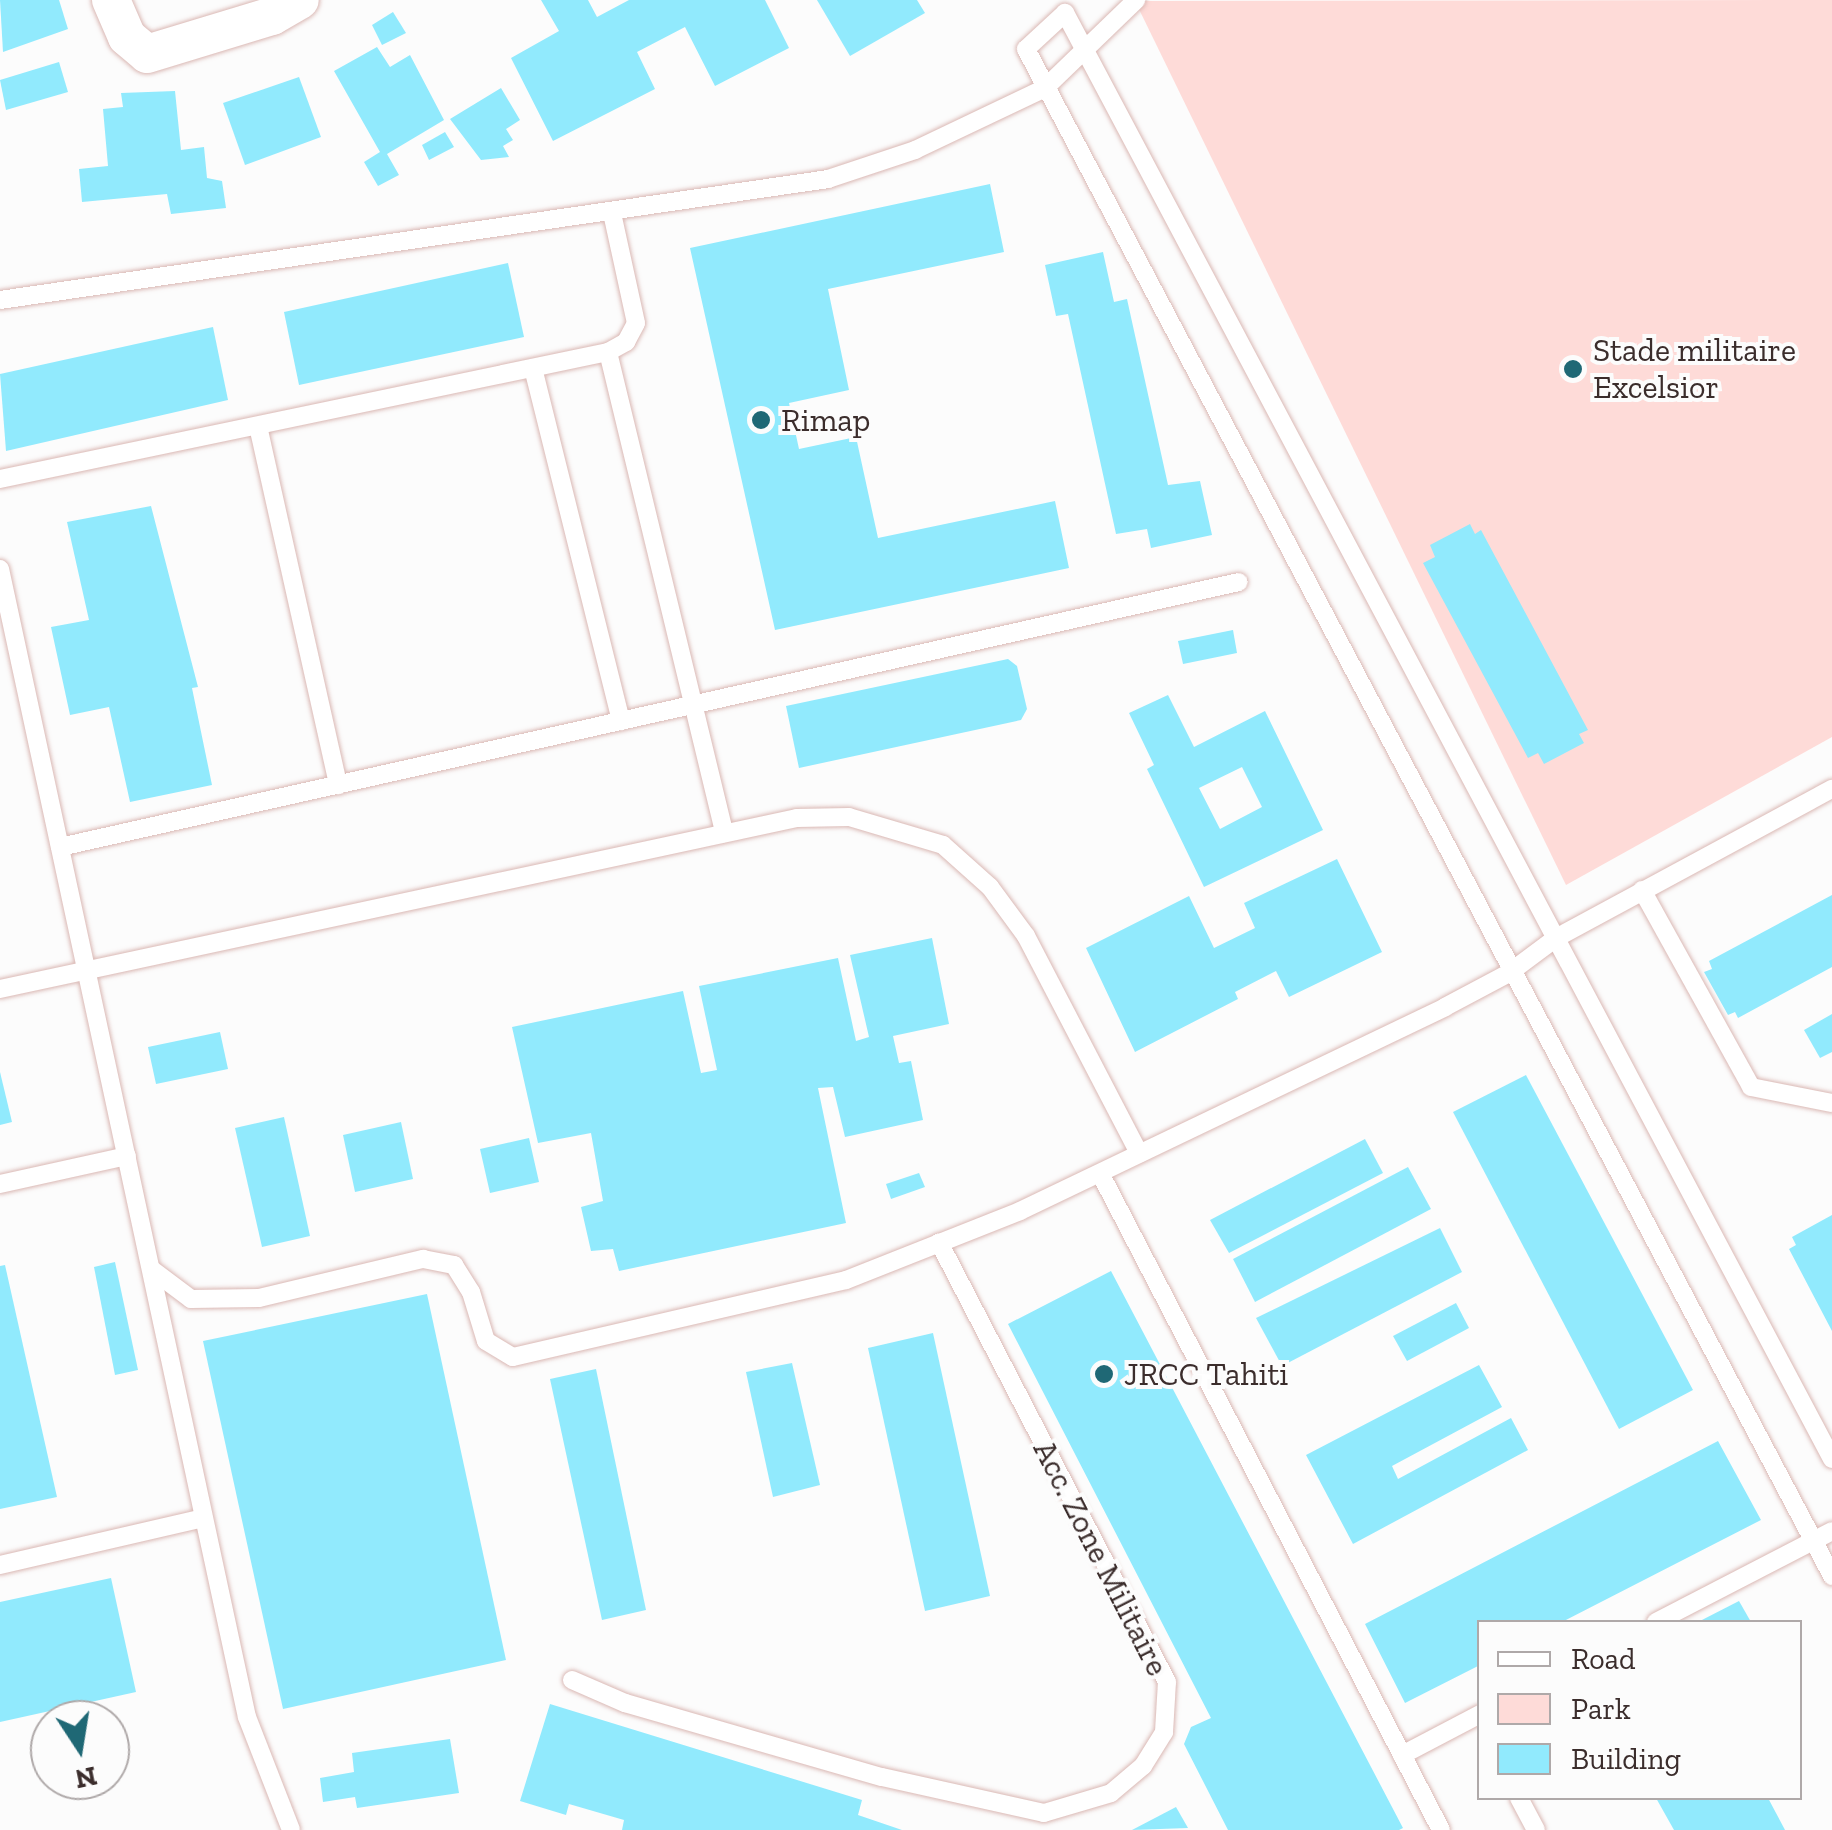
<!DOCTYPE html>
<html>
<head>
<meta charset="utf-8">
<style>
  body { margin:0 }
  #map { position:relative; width:1832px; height:1830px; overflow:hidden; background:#fcfcfc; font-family:"Zilla Slab",serif }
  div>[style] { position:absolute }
  .green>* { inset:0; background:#fedbd8 }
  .building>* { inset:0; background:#91eafd }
  .roads { filter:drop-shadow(0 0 2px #dab8b4) drop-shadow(0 0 2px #dab8b4) }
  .service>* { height:18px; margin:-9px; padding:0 9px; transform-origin:9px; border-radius:9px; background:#fff }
  .minor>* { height:38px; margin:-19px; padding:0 19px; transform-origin:19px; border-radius:19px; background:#fff }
  .dots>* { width:28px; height:28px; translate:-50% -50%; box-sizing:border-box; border:5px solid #fcfcfc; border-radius:50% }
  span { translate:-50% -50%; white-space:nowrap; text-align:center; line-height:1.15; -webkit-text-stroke:8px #fcfcfc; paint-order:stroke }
  .poi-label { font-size:32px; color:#3b2d2c }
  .left { translate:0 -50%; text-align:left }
  .street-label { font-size:32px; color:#3b2d2c }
  .legend { position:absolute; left:1477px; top:1620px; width:325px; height:180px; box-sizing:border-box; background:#fcfcfc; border:2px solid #afa9a9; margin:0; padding:12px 18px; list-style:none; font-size:30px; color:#3b2d2c }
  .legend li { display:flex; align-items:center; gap:20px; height:50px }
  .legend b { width:50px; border:2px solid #afa9a9 }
  .north { position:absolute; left:30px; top:1700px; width:100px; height:100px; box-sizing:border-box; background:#fcfcfc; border:2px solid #afa9a9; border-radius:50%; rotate:168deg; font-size:28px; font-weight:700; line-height:40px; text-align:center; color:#3b2d2c }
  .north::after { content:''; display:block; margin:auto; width:35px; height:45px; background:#1f6875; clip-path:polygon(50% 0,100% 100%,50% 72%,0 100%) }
</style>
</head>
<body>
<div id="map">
  <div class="green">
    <i style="clip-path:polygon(1832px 0,1832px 737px,1566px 885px,1135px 1px)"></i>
  </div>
  <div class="building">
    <i style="clip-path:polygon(0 0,59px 0,68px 29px,3px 52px)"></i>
    <i style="clip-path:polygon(541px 0,588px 0,597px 17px,629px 0,765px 0,789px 48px,715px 86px,685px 27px,637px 52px,655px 89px,553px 141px,511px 58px,559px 31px)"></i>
    <i style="clip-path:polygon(817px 0,917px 0,925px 13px,850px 56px)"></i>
    <i style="clip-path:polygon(393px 12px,406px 33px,382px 45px,372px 25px)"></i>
    <i style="clip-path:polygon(377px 47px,390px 67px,410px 55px,444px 120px,387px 154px,399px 175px,378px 186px,364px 162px,380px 152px,334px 71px)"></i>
    <i style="clip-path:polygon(59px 62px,68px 92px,6px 110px,0 80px)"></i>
    <i style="clip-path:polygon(299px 77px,321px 137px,245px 165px,223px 103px)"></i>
    <i style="clip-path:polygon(501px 88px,520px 120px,506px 129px,513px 140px,503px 146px,509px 157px,481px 160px,450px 119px)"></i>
    <i style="clip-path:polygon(175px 91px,181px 150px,204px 147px,207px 178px,222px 181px,226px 208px,171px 214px,167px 194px,82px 202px,79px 169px,108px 166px,103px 109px,123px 107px,121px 93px)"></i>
    <i style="clip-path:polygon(445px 132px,454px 147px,429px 160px,422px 145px)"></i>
    <i style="clip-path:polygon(990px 184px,1004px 252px,828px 289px,849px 390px,789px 403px,799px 449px,856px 437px,878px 538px,1055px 501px,1069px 568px,775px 630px,690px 248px)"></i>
    <i style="clip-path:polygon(1103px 252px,1114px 302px,1127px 299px,1168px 485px,1200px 481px,1212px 535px,1151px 548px,1147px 529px,1116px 534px,1068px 314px,1056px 316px,1045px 265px)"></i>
    <i style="clip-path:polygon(508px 263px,524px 337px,299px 385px,284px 312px)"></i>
    <i style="clip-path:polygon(213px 327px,228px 400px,6px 451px,0 374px)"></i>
    <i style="clip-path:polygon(151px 506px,198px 687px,192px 688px,212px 785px,130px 802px,109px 707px,70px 715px,51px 627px,89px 620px,67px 522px)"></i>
    <i style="clip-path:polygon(1470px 524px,1475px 534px,1481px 530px,1588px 730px,1579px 734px,1584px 743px,1544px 764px,1538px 753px,1528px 758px,1423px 563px,1435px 557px,1430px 545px)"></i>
    <i style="clip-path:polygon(1233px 630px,1237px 653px,1183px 664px,1178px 641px)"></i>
    <i style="clip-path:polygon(1008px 659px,1017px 666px,1027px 709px,1021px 720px,799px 768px,786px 706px)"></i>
    <i style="clip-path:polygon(evenodd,1168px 695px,1194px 747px,1265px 711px,1323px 830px,1204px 887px,1147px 769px,1154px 765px,1129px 713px,1168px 695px,1242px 767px,1262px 807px,1220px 829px,1199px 788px,1242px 767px)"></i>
    <i style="clip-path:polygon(1337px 859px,1382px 952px,1289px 997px,1276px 971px,1235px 992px,1238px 999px,1135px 1052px,1086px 948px,1189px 896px,1214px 948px,1255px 928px,1244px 903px)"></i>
    <i style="clip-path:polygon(1832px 895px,1832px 967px,1738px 1018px,1735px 1012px,1728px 1015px,1704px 972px,1712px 969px,1709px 961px)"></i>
    <i style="clip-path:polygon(932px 938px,949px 1024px,893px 1036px,899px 1063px,911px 1061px,923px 1120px,845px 1137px,833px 1087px,818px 1088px,846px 1223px,619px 1271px,613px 1249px,591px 1251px,581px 1207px,603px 1201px,591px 1133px,538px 1143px,512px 1027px,683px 991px,701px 1073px,717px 1070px,699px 986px,838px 958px,856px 1041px,869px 1037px,850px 955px)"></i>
    <i style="clip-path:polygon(1832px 1014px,1832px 1052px,1820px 1058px,1804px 1030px)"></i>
    <i style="clip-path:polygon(220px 1032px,228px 1069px,156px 1084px,148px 1047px)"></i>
    <i style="clip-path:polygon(0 1072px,12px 1122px,0 1125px)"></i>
    <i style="clip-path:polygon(1526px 1075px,1693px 1390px,1619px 1429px,1453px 1112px)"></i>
    <i style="clip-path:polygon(284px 1117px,310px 1236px,262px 1247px,235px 1128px)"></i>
    <i style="clip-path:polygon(401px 1122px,413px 1179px,355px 1192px,343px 1135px)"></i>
    <i style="clip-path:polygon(529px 1138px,539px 1182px,490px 1193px,480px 1149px)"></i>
    <i style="clip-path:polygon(1365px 1139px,1383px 1173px,1229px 1253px,1210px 1220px)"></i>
    <i style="clip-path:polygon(1408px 1167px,1431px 1209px,1255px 1302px,1233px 1259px)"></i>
    <i style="clip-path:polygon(919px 1173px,925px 1187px,891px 1199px,886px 1184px)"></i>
    <i style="clip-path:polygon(1832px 1215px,1832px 1331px,1789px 1249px,1796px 1245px,1792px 1237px)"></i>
    <i style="clip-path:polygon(1440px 1228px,1462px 1272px,1282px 1366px,1256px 1318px)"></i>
    <i style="clip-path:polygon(115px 1262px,138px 1370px,115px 1375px,94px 1267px)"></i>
    <i style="clip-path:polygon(5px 1265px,57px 1497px,0 1509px,0 1266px)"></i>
    <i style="clip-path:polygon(1111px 1271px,1403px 1828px,1399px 1830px,1228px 1830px,1184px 1744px,1191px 1727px,1211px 1718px,1008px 1324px)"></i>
    <i style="clip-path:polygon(427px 1294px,506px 1660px,283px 1709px,203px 1341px)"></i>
    <i style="clip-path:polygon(1456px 1303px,1469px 1328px,1407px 1361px,1393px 1336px)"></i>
    <i style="clip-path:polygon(933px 1333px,990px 1596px,925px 1611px,868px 1348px)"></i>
    <i style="clip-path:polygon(792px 1363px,820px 1485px,773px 1497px,746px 1372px)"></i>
    <i style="clip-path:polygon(1479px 1365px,1502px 1407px,1392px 1466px,1398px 1479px,1511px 1418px,1528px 1450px,1353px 1544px,1306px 1455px)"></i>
    <i style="clip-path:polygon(596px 1369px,646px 1610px,602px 1620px,550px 1379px)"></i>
    <i style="clip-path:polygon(1718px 1441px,1761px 1520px,1562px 1622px,1480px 1622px,1480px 1665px,1405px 1703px,1365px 1624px)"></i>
    <i style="clip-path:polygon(111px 1578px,136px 1692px,0 1722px,0 1602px)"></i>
    <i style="clip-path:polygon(1739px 1601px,1751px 1622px,1698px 1622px)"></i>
    <i style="clip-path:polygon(550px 1704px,862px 1800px,858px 1815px,902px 1830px,622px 1830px,624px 1820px,569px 1804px,566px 1815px,520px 1801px)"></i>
    <i style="clip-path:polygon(450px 1739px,459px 1793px,357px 1808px,355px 1797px,323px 1802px,320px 1778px,354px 1772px,352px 1753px)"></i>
    <i style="clip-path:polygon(1656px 1798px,1768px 1798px,1785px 1830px,1674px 1830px)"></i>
    <i style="clip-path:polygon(1176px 1807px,1188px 1828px,1132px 1830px)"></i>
  </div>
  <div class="roads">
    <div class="service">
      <i style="left:0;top:300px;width:837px;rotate:-8.31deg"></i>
      <i style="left:828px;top:179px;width:92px;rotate:-18.4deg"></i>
      <i style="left:915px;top:150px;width:144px;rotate:-25.5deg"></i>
      <i style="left:1045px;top:88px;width:127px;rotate:-44deg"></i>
      <i style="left:608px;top:352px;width:495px;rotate:76.4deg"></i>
      <i style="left:533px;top:368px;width:364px;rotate:76deg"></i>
      <i style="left:258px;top:426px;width:368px;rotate:77.4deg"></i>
      <i style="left:0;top:479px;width:621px;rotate:-11.8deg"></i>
      <i style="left:608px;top:352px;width:21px;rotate:-29deg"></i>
      <i style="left:626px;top:342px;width:21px;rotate:-62deg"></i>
      <i style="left:636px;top:323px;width:113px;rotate:-102.3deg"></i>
      <i style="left:0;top:569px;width:1174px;rotate:77.86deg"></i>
      <i style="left:247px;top:1717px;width:121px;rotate:68.7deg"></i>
      <i style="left:60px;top:847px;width:1208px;rotate:-12.67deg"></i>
      <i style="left:1642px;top:890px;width:225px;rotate:61deg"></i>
      <i style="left:1751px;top:1087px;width:83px;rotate:11.2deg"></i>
      <i style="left:0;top:989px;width:815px;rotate:-12.11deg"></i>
      <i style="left:797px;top:818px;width:52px;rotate:-1.1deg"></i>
      <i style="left:849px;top:817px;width:98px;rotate:16.6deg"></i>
      <i style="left:943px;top:845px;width:63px;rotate:41.8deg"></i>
      <i style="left:990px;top:887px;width:61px;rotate:53.7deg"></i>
      <i style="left:1026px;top:936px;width:245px;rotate:62.5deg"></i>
      <i style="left:1100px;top:1173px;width:740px;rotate:62.57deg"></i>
      <i style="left:0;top:1184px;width:130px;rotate:-12.4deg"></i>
      <i style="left:151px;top:1269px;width:50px;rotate:36.9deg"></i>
      <i style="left:191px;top:1299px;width:68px;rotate:-0.8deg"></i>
      <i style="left:259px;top:1298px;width:169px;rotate:-13.4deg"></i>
      <i style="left:423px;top:1259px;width:32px;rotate:11deg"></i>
      <i style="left:454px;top:1265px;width:32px;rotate:58deg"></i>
      <i style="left:471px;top:1292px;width:51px;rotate:73deg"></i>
      <i style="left:486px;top:1341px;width:31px;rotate:31deg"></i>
      <i style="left:513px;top:1357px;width:342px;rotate:-13deg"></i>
      <i style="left:846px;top:1280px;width:187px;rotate:-21.6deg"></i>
      <i style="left:1020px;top:1211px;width:471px;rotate:-25.6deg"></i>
      <i style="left:1445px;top:1007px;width:72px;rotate:-28deg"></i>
      <i style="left:1509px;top:973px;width:59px;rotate:-36.7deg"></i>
      <i style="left:1556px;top:938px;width:314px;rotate:-28.4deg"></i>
      <i style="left:1832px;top:1459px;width:1637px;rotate:-117.94deg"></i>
      <i style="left:1065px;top:13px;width:53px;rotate:137.3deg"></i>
      <i style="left:1026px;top:49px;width:1727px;rotate:62.17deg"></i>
      <i style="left:0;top:1565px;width:209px;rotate:-13deg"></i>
      <i style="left:1656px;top:1622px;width:198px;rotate:-27.3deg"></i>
      <i style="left:572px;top:1680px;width:58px;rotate:23.5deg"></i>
      <i style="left:625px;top:1703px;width:267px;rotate:16.1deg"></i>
      <i style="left:882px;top:1777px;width:166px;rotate:12.5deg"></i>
      <i style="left:1044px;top:1813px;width:70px;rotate:-16.6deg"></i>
      <i style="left:1111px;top:1793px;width:42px;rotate:-40.2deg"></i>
      <i style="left:1143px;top:1766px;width:40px;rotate:-58deg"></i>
      <i style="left:1164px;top:1732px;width:50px;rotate:-86.6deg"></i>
      <i style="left:1167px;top:1682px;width:495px;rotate:-117.4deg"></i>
      <i style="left:1402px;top:1755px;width:88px;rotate:-27.7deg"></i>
      <i style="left:1519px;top:1798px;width:36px;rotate:62deg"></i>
    </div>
    <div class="minor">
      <i style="left:111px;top:0;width:40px;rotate:66.6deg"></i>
      <i style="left:127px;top:37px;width:26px;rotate:40deg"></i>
      <i style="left:147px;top:54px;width:131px;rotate:-16.9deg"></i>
      <i style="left:272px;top:16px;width:32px;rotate:-30deg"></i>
    </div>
  </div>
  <div class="dots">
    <i style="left:1573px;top:369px;background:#1f6875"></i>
    <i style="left:761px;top:420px;background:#1f6875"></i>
    <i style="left:1104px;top:1374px;background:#1f6875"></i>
  </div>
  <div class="poi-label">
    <span class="left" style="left:1593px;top:369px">Stade militaire<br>Excelsior</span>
    <span class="left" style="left:781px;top:420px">Rimap</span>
    <span class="left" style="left:1124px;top:1374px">JRCC Tahiti</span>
  </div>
  <div class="street-label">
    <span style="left:1101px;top:1558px;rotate:63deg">Acc. Zone Militaire</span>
  </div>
  <ul class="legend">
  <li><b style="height:12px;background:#fff"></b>Road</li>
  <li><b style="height:28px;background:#fedbd8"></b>Park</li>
  <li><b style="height:28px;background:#91eafd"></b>Building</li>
  </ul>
  <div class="north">N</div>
</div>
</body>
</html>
